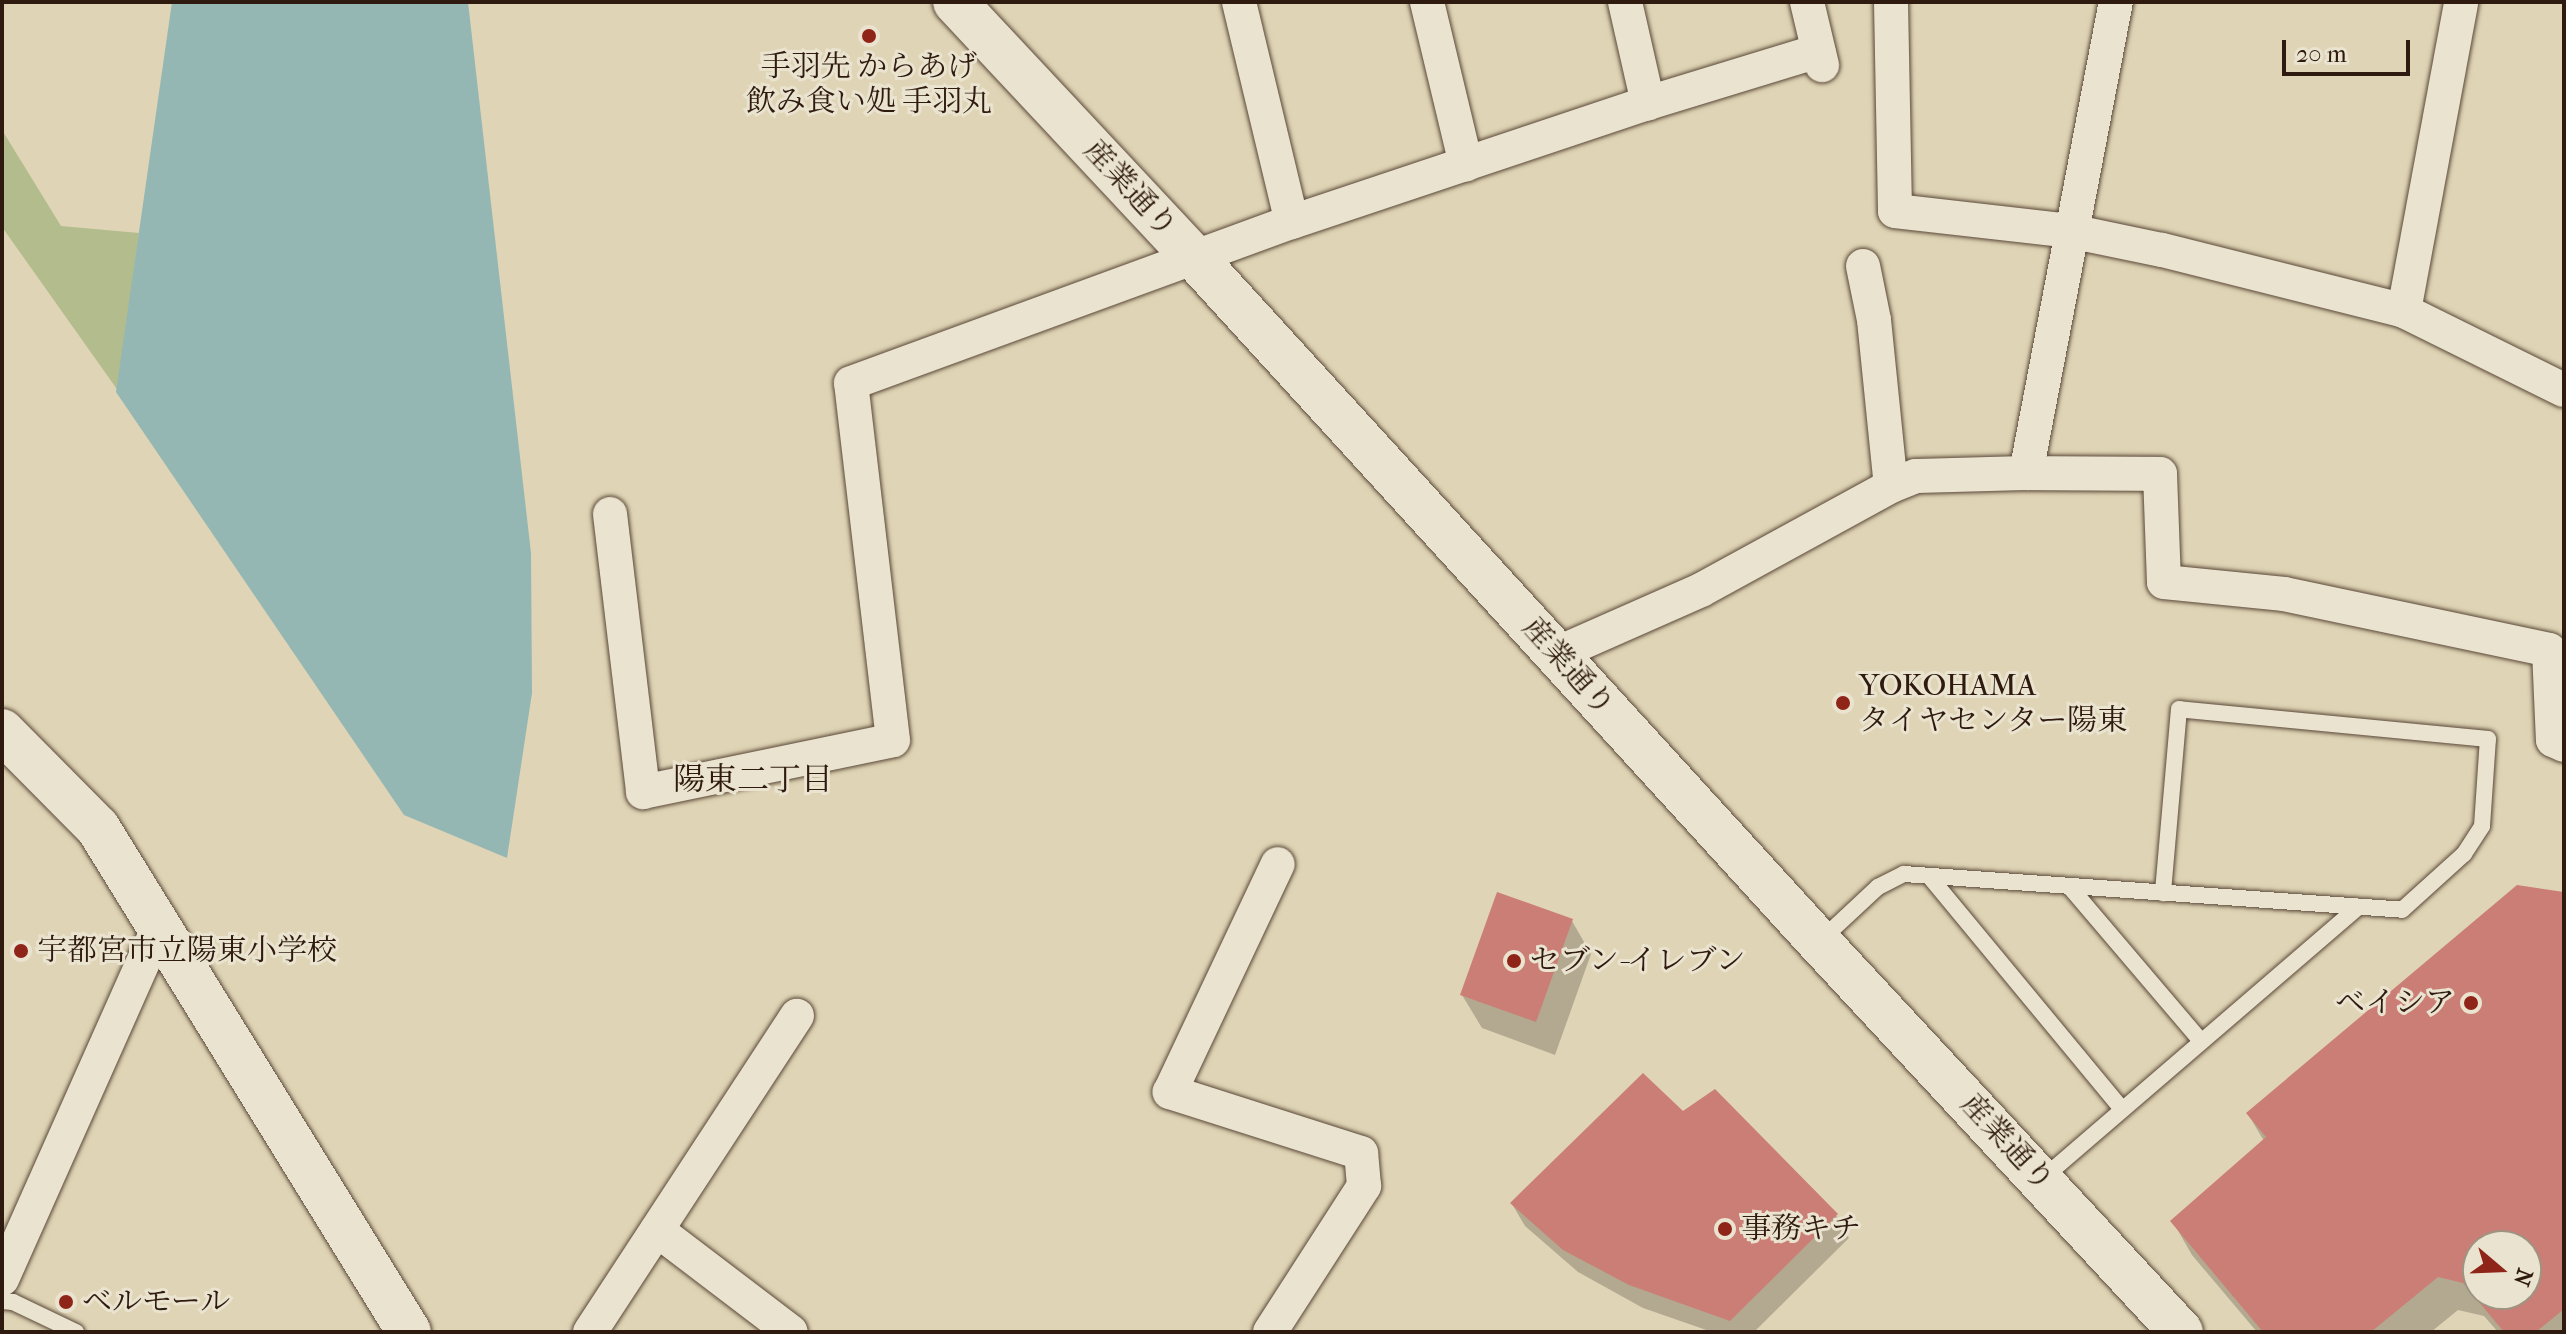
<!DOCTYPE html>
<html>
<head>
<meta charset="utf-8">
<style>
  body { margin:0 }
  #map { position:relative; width:2566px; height:1334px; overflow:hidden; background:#dfd4b5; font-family:"IM FELL French Canon","Noto Serif JP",serif }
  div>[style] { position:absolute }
  .green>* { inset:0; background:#b3bc8d }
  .water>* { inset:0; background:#95b7b4 }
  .shadow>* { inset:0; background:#0003 }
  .building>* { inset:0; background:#cb7e75 }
  .roads { filter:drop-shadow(0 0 2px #5a4838) drop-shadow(0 0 2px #5a4838) }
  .lane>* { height:16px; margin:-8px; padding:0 8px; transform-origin:8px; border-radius:8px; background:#eae3cf }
  .street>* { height:34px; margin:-17px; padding:0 17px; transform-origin:17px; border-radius:17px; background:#eae3cf }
  .secondary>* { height:44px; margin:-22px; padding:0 22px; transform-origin:22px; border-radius:22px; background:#eae3cf }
  .dots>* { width:22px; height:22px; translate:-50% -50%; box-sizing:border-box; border:4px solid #eae3cf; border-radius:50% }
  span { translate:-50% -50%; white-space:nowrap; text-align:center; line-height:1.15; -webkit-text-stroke:6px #eae3cf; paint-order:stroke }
  .poi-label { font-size:30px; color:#2e1a0e }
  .left { translate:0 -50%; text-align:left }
  .right { translate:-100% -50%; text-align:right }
  .street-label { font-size:30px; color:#2e1a0e }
  .neighbourhood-label { font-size:32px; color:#2e1a0e }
  .frame { position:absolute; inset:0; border:4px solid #2e1a0e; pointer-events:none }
  .north { position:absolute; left:2462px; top:1230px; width:80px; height:80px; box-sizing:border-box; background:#eae3cf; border:2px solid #9f9382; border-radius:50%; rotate:109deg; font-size:22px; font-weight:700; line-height:32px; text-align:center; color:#2e1a0e }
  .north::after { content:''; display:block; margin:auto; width:28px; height:36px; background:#8f2418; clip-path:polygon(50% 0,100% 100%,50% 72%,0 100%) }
  .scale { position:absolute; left:2282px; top:40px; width:128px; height:36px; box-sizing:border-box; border:4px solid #2e1a0e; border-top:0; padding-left:10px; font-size:24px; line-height:28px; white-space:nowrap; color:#2e1a0e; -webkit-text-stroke:6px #eae3cf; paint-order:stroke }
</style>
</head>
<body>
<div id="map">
  <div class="green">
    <i style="clip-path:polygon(2px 130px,61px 226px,139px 233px,119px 392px,2px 227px)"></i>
  </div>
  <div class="water">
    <i style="clip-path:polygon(172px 2px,468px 2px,531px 553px,532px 693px,507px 858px,404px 815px,116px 392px)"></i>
  </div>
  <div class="shadow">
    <i style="clip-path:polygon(evenodd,2564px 894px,2564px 1332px,2498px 1332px,2484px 1316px,2458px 1310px,2431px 1332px,2257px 1332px,2192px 1255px,2173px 1222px,2264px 1141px,2248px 1114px,2564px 894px,2478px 1246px,2526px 1246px,2526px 1294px,2478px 1294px,2478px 1246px)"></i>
    <i style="clip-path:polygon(1572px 921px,1591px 954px,1555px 1055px,1482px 1028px,1462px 995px)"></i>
    <i style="clip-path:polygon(1683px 1114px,1836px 1215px,1849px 1238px,1754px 1332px,1712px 1332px,1643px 1308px,1578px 1272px,1525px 1226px,1512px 1204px)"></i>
  </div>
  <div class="building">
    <i style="clip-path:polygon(evenodd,2517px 885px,2564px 892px,2564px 1309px,2536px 1332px,2504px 1332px,2463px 1283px,2438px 1277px,2371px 1332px,2263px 1332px,2170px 1221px,2266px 1137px,2246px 1113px,2517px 885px,2478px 1246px,2526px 1246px,2526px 1294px,2478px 1294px,2478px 1246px)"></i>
    <i style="clip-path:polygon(1497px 892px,1573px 919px,1536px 1022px,1460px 995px)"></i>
    <i style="clip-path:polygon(1643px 1073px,1683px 1111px,1715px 1089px,1838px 1214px,1730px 1321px,1629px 1285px,1563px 1250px,1510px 1203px)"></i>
  </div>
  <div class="roads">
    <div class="lane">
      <i style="left:1929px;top:876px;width:303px;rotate:50.4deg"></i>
      <i style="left:2069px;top:886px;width:204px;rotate:49.6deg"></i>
      <i style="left:1820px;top:941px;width:79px;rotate:-43deg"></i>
      <i style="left:1878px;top:887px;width:29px;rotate:-27deg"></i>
      <i style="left:1904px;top:874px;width:499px;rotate:4.1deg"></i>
      <i style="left:2402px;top:910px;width:84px;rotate:-42.1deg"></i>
      <i style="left:2464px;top:854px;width:33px;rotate:-57deg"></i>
      <i style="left:2482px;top:826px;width:87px;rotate:-86.1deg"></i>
      <i style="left:2488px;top:739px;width:310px;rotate:-174.5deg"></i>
      <i style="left:2179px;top:709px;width:185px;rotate:95deg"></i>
      <i style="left:2042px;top:1179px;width:417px;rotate:-40.7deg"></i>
      <i style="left:2px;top:1301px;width:11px;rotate:5deg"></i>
      <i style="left:13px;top:1302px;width:70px;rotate:25.5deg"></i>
    </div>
    <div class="street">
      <i style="left:1239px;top:2px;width:226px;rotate:76.5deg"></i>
      <i style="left:1427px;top:2px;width:167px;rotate:76.5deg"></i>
      <i style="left:1625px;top:2px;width:104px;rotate:77.2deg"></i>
      <i style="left:1807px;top:2px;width:65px;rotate:76.6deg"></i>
      <i style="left:1891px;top:2px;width:209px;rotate:88.9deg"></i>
      <i style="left:1895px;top:211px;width:176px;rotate:6.5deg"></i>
      <i style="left:2070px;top:231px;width:94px;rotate:11.7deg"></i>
      <i style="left:2162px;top:250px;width:250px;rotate:14.1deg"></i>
      <i style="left:2404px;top:311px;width:178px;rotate:26.3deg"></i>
      <i style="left:1863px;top:266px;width:55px;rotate:78.5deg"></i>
      <i style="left:1874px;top:320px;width:167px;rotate:84.2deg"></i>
      <i style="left:2404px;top:311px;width:314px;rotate:-79.5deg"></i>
      <i style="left:2026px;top:473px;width:134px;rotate:0.4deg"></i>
      <i style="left:2160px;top:474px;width:108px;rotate:87.9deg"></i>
      <i style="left:2164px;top:582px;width:121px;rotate:5.7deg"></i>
      <i style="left:2284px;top:594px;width:271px;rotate:11.9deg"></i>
      <i style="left:2549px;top:650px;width:90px;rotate:87.5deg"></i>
      <i style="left:2553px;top:740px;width:12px;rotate:24deg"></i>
      <i style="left:610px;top:514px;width:280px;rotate:83.2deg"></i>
      <i style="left:643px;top:792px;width:255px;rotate:-11.7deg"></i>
      <i style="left:893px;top:740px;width:359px;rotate:-96.7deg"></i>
      <i style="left:851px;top:383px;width:469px;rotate:-20.1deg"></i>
      <i style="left:1292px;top:222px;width:375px;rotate:-18.5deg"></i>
      <i style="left:1648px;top:103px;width:178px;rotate:-17deg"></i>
      <i style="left:1556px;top:654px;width:158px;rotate:-23.8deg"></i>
      <i style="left:1701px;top:590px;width:217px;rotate:-28.7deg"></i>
      <i style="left:1891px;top:486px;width:27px;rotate:-22deg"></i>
      <i style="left:1916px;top:476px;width:110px;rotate:-1.6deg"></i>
      <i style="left:2026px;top:473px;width:480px;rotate:-79.2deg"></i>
      <i style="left:657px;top:1230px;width:168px;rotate:37.3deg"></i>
      <i style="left:2px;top:1279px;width:386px;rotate:-66deg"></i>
      <i style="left:590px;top:1332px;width:378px;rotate:-56.8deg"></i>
      <i style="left:1270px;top:1332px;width:174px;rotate:-57.2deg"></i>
      <i style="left:1364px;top:1186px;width:33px;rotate:-95deg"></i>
      <i style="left:1361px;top:1153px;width:201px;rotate:-162.3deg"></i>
      <i style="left:1170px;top:1092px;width:252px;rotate:-64.7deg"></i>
    </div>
    <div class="secondary">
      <i style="left:955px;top:2px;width:348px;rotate:46.9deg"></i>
      <i style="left:1193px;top:256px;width:929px;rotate:47.62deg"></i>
      <i style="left:1819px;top:942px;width:532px;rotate:47.13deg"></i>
      <i style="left:2px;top:731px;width:136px;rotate:45.3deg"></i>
      <i style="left:98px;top:828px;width:592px;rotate:58.32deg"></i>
    </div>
  </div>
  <div class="dots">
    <i style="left:869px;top:36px;background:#8f2418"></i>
    <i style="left:1843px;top:703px;background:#8f2418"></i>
    <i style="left:21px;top:951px;background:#8f2418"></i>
    <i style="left:1514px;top:961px;background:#8f2418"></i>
    <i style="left:2471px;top:1003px;background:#8f2418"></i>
    <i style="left:1725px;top:1229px;background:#8f2418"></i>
    <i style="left:66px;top:1302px;background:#8f2418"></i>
  </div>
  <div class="poi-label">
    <span style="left:869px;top:84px">手羽先 からあげ<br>飲み食い処 手羽丸</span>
    <span class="left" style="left:1859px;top:703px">YOKOHAMA<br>タイヤセンター陽東</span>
    <span class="left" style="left:37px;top:951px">宇都宮市立陽東小学校</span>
    <span class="left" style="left:1530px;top:961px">セブン-イレブン</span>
    <span class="right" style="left:2455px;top:1003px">ベイシア</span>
    <span class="left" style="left:1741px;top:1229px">事務キチ</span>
    <span class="left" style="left:82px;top:1302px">ベルモール</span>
  </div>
  <div class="street-label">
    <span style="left:1130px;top:189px;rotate:47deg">産業通り</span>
    <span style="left:1568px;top:667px;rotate:48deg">産業通り</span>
    <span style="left:2007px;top:1143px;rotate:47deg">産業通り</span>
  </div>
  <div class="neighbourhood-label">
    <span style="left:753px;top:780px">陽東二丁目</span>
  </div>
  <div class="frame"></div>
  <div class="north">N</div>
  <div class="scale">20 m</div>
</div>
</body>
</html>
